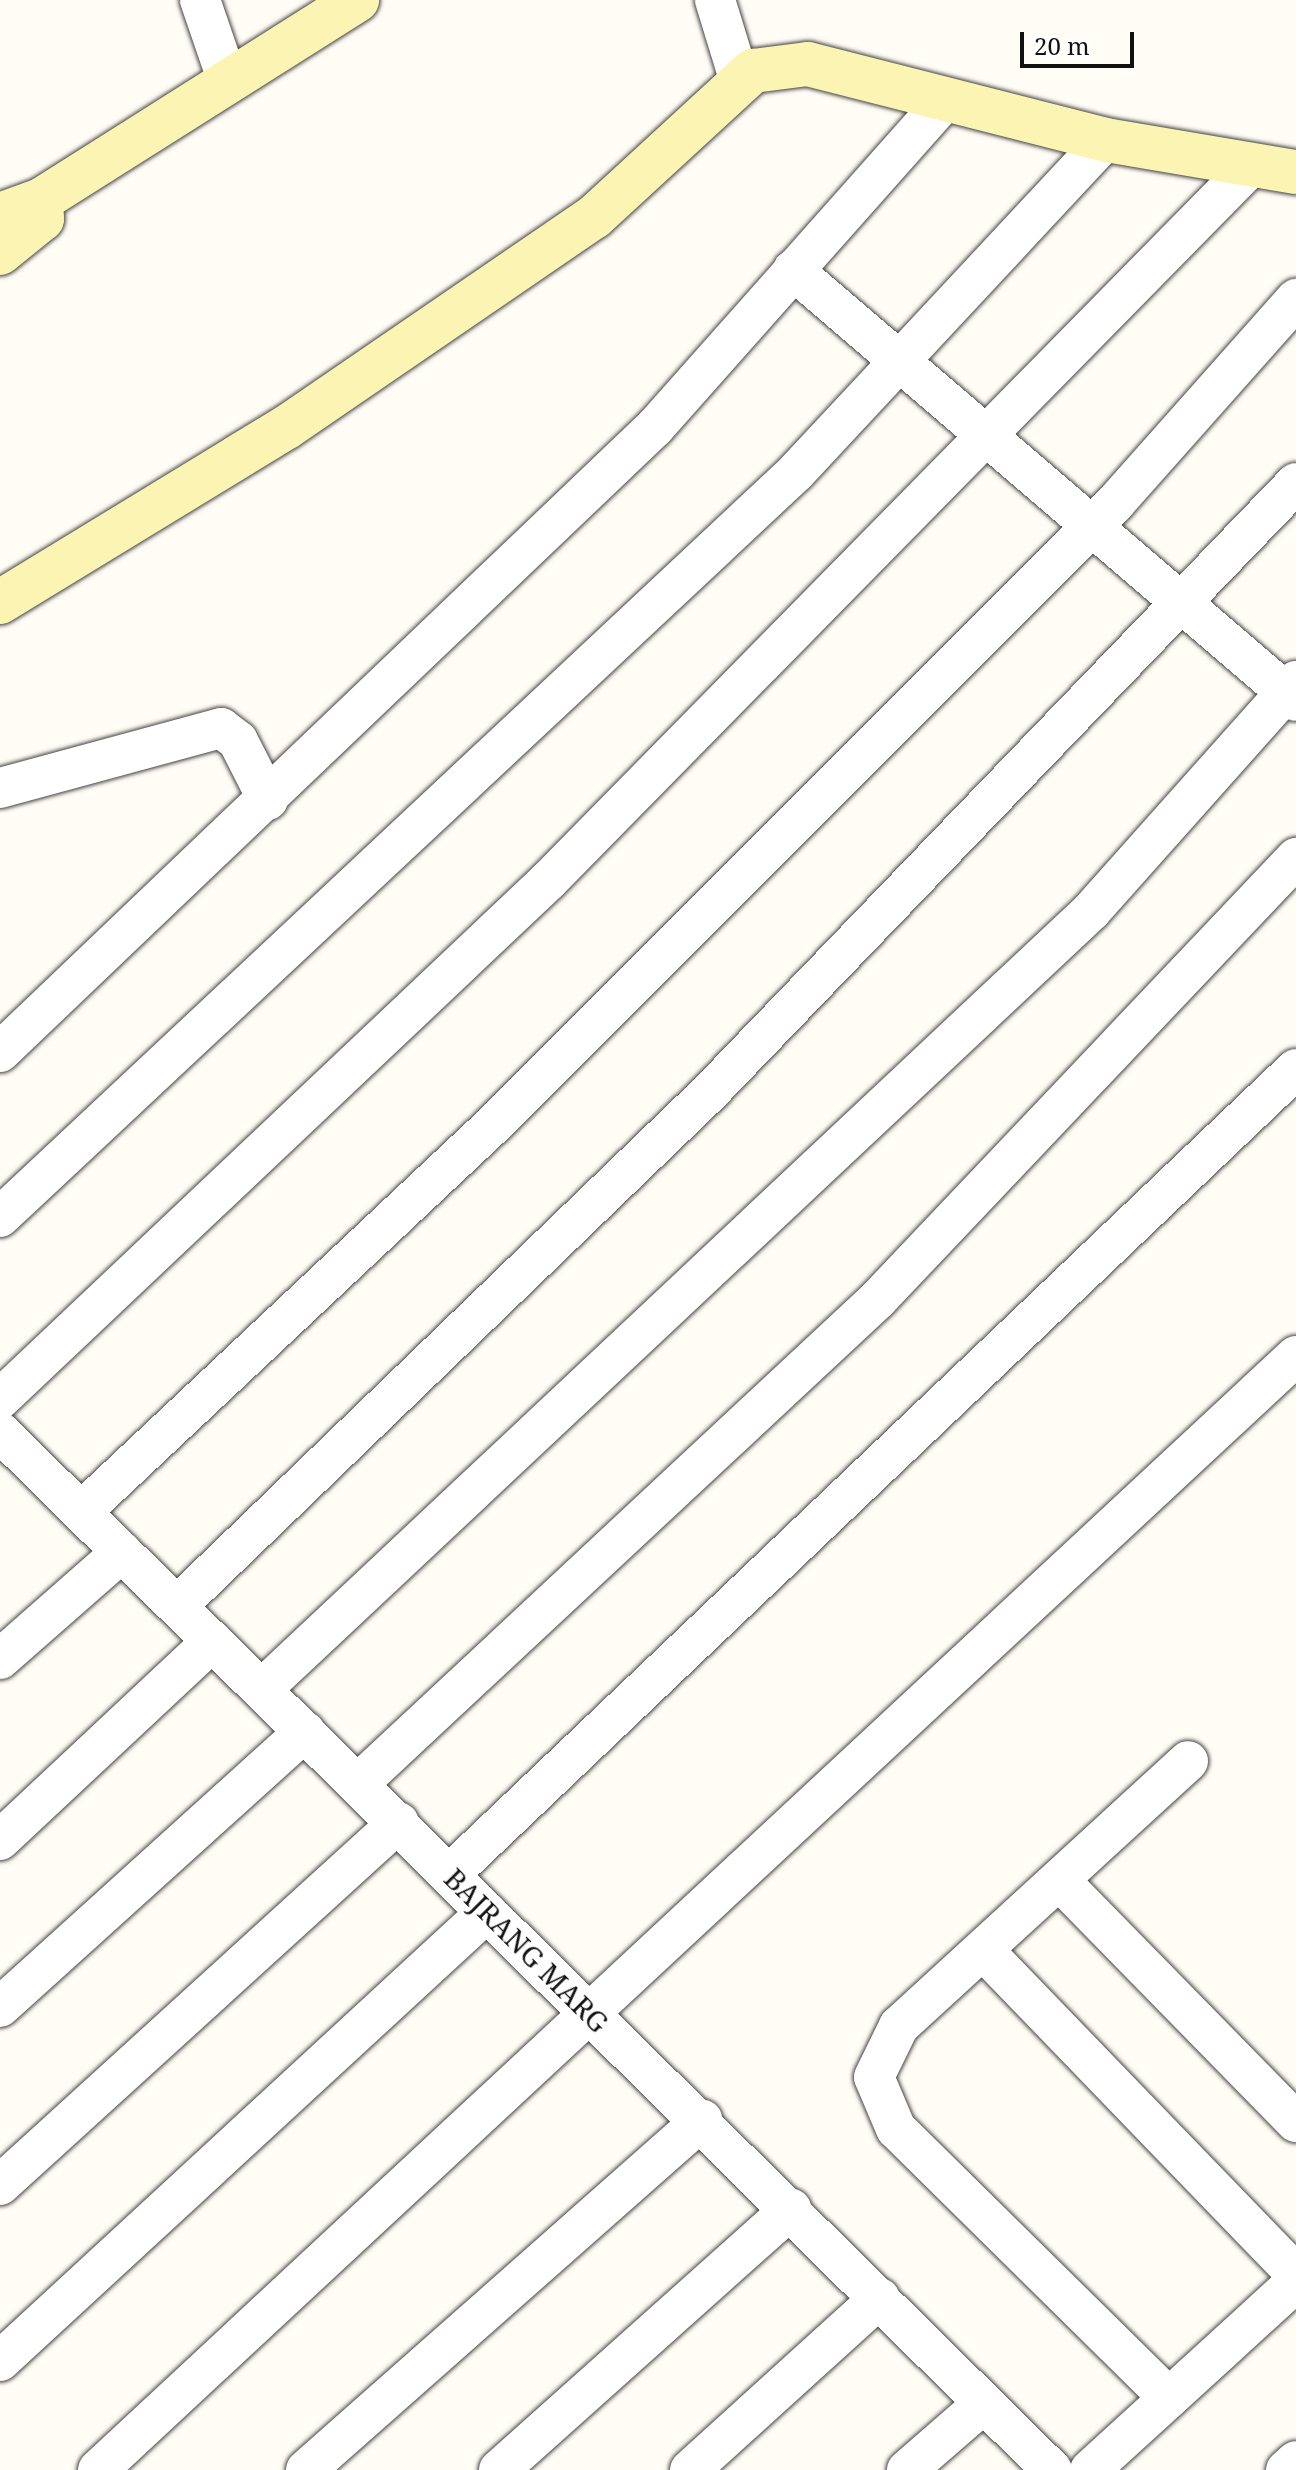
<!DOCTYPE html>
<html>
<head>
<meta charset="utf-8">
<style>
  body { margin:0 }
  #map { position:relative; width:1296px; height:2470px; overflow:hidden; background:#fffdf5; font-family:"Noto Serif",serif }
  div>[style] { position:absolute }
  .roads { filter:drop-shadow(0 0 2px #444) drop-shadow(0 0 2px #444) }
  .street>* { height:40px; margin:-20px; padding:0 20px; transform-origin:20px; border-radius:20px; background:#fff }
  .secondary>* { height:44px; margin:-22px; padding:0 22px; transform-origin:22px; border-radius:22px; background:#fcf4b3 }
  span { translate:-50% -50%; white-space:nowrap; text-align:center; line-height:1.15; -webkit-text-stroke:8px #fff; paint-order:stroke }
  .street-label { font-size:28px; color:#111 }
  .scale { position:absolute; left:1020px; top:32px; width:114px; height:36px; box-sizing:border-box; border:4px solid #111; border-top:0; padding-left:10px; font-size:24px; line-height:28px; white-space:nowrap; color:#111; -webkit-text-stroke:6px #fff; paint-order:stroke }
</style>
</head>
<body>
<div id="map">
  <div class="roads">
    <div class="street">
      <i style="left:200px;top:0;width:87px;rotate:71.1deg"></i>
      <i style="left:715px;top:0;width:86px;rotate:73deg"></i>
      <i style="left:793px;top:270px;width:662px;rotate:40.59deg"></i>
      <i style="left:0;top:788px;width:229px;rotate:-15.2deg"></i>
      <i style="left:221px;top:728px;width:21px;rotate:37deg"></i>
      <i style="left:238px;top:741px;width:66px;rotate:63deg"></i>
      <i style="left:0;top:1052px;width:905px;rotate:-43.66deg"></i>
      <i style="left:655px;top:427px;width:436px;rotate:-48.4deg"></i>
      <i style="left:0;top:1217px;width:1090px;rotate:-43.1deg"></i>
      <i style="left:796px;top:472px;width:454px;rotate:-47deg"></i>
      <i style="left:0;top:1399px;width:754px;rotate:-43.39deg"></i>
      <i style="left:548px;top:881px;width:1001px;rotate:-45.49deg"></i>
      <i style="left:0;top:1432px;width:1478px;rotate:44.62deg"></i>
      <i style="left:81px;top:1512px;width:565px;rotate:-43.21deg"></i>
      <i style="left:493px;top:1125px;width:880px;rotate:-45deg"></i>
      <i style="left:1115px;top:503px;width:273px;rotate:-48.4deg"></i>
      <i style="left:178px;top:1605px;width:739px;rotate:-43.96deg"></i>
      <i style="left:710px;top:1092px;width:845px;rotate:-46.1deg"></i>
      <i style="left:0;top:1659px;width:162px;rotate:-41.3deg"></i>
      <i style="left:262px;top:1689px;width:1137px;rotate:-43.18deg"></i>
      <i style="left:1091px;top:911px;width:308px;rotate:-48.3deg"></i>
      <i style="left:359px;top:1783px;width:710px;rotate:-43deg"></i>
      <i style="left:878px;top:1299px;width:608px;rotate:-46.53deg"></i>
      <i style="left:0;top:1840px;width:291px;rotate:-43.1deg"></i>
      <i style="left:451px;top:1873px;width:1166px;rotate:-43.58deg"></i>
      <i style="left:1059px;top:1880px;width:339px;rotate:45.6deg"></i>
      <i style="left:983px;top:1950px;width:450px;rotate:46deg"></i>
      <i style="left:0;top:2007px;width:411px;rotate:-42.1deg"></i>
      <i style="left:0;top:2185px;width:539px;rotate:-42.3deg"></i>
      <i style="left:0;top:2361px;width:662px;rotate:-42.68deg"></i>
      <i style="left:1169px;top:2398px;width:383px;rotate:-135.4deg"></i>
      <i style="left:896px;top:2129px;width:56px;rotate:-112.9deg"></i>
      <i style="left:874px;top:2077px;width:57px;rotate:-63.9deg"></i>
      <i style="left:899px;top:2026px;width:392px;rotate:-42.5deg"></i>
      <i style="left:98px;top:2470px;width:1636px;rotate:-42.92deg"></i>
      <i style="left:306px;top:2470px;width:529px;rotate:-41.47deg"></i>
      <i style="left:499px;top:2470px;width:392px;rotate:-41.8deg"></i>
      <i style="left:690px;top:2470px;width:256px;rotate:-42.2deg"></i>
      <i style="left:907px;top:2470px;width:102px;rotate:-41deg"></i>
      <i style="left:1090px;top:2470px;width:279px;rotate:-42.4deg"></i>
      <i style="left:1286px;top:2470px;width:13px;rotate:-42deg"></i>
    </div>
    <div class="secondary">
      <i style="left:0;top:215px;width:44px;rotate:-20.1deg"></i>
      <i style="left:41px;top:200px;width:374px;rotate:-32.3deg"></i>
      <i style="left:0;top:253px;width:54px;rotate:-39deg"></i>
      <i style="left:42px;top:219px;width:19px;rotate:-93deg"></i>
      <i style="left:0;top:602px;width:336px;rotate:-31.4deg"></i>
      <i style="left:287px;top:427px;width:372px;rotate:-34.4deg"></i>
      <i style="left:594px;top:217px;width:216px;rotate:-42.6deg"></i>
      <i style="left:753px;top:71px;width:55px;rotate:-7.3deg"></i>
      <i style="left:808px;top:64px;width:308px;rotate:14.3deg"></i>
      <i style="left:1106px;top:140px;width:193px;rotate:9.6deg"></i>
    </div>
  </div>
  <div class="street-label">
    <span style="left:527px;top:1950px;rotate:45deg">BAJRANG MARG</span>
  </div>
  <div class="scale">20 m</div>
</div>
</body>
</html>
